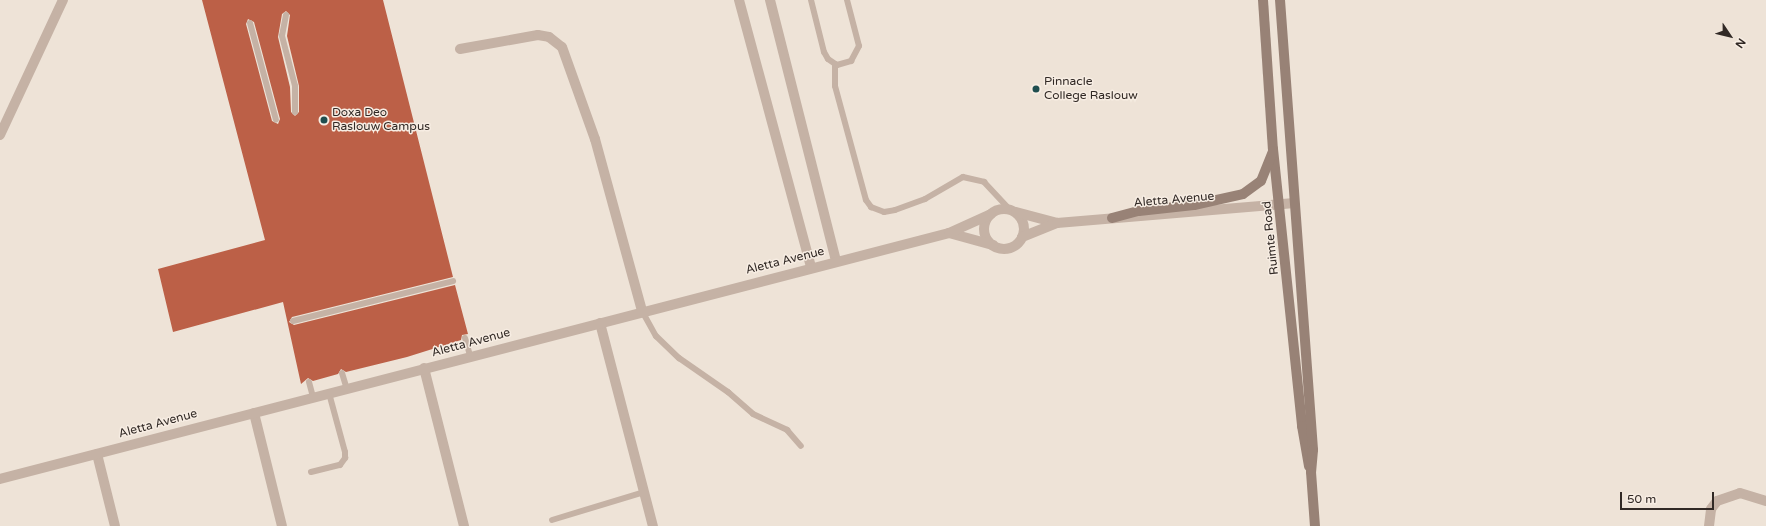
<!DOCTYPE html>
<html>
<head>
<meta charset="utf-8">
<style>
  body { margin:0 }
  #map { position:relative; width:1766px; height:526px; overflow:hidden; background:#eee3d7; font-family:"Varela Round",sans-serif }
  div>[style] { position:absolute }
  .building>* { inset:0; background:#bc6047 }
  .lane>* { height:6px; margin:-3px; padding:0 3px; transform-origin:3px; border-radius:3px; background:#c5b2a5 }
  .street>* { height:10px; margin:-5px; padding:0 5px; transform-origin:5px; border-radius:5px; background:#c5b2a5 }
  .street>.ring { margin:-5px; padding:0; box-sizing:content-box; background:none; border:10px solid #c5b2a5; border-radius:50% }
  .secondary>* { height:10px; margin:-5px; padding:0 5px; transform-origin:5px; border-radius:5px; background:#988276 }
  .dots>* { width:11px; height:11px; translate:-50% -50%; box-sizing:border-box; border:2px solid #f7ede3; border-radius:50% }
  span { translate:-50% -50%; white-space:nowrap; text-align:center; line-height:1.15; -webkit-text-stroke:3px #f7ede3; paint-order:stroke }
  .poi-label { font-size:12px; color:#312925 }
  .left { translate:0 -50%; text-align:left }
  .street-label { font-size:12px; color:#312925 }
  .north { position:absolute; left:1710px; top:16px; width:40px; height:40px; -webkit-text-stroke:3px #f7ede3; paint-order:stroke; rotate:125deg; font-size:11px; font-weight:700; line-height:16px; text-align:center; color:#312925 }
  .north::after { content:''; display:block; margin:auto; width:14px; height:18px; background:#312925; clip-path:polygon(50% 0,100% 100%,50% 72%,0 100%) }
  .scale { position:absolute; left:1620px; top:492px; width:94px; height:18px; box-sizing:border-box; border:2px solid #312925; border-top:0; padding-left:5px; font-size:12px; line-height:14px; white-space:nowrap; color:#312925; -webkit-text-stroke:3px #f7ede3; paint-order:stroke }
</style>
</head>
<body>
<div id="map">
  <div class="building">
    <i style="clip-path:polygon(evenodd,202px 0,383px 0,453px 277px,292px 317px,289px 322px,294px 325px,455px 285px,468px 334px,462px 335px,461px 340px,407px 357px,346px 372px,341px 369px,338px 374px,313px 381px,308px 378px,301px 384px,283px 302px,173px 332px,158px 269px,265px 240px,202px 0,286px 11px,290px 15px,287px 36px,299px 86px,299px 112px,295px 116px,291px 112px,290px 87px,278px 37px,282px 14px,286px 11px,202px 0,248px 19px,254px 22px,280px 119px,278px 124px,272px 121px,246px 24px,248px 19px)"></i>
  </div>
  <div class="lane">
    <i style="left:811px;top:0;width:54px;rotate:76deg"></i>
    <i style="left:824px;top:52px;width:8px;rotate:60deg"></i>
    <i style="left:828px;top:59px;width:11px;rotate:34deg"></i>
    <i style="left:837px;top:65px;width:15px;rotate:-16deg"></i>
    <i style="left:851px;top:61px;width:17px;rotate:-62deg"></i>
    <i style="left:859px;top:46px;width:48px;rotate:-104.6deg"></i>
    <i style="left:286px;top:15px;width:21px;rotate:101deg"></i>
    <i style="left:282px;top:36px;width:52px;rotate:75.4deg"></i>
    <i style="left:295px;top:86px;width:26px;rotate:90deg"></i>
    <i style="left:250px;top:23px;width:100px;rotate:75deg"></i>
    <i style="left:835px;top:64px;width:22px;rotate:90deg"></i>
    <i style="left:835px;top:86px;width:118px;rotate:74.8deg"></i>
    <i style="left:866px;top:200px;width:9px;rotate:54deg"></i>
    <i style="left:871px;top:207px;width:14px;rotate:21deg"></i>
    <i style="left:884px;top:212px;width:11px;rotate:-10deg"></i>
    <i style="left:895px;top:210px;width:32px;rotate:-20deg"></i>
    <i style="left:925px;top:199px;width:44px;rotate:-30.1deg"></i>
    <i style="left:963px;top:177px;width:22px;rotate:13deg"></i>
    <i style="left:984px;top:182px;width:38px;rotate:47deg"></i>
    <i style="left:642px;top:311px;width:29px;rotate:61deg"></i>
    <i style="left:656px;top:336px;width:32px;rotate:44deg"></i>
    <i style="left:679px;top:358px;width:60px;rotate:34.8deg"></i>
    <i style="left:728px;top:392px;width:33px;rotate:41deg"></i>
    <i style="left:753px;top:414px;width:38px;rotate:25deg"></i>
    <i style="left:787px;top:430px;width:21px;rotate:49deg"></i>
    <i style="left:293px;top:321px;width:165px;rotate:-14deg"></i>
    <i style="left:465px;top:338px;width:19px;rotate:74deg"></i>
    <i style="left:342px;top:373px;width:17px;rotate:73deg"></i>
    <i style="left:309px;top:382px;width:16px;rotate:75deg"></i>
    <i style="left:311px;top:472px;width:30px;rotate:-14deg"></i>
    <i style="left:340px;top:465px;width:9px;rotate:-54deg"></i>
    <i style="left:345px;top:458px;width:6px;rotate:-90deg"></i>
    <i style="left:345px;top:452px;width:61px;rotate:-105.2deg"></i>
    <i style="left:552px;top:520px;width:96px;rotate:-16.9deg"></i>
  </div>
  <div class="street">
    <i style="left:739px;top:0;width:277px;rotate:74.9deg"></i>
    <i style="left:770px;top:0;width:269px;rotate:75.8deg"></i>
    <i style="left:460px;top:49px;width:79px;rotate:-10.2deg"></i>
    <i style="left:538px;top:35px;width:11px;rotate:10deg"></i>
    <i style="left:549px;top:37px;width:16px;rotate:38deg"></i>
    <i style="left:562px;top:47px;width:98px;rotate:70.3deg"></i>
    <i style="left:595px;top:139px;width:178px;rotate:74.7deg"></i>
    <i style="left:0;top:135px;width:149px;rotate:-65deg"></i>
    <i class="ring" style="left:984px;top:209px;width:30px;height:30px"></i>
    <i style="left:1016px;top:212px;width:42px;rotate:15deg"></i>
    <i style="left:949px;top:233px;width:46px;rotate:15.3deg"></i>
    <i style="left:1022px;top:237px;width:38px;rotate:-22deg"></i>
    <i style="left:1057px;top:223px;width:238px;rotate:-4.8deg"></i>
    <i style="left:600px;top:323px;width:210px;rotate:75.4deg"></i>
    <i style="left:424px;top:368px;width:163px;rotate:75.8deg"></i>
    <i style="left:254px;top:413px;width:116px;rotate:76.1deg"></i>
    <i style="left:97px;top:454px;width:74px;rotate:76deg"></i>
    <i style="left:0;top:479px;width:980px;rotate:-14.53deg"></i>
    <i style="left:949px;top:233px;width:46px;rotate:-24.3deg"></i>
    <i style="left:1709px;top:526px;width:17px;rotate:-83deg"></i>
    <i style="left:1711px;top:509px;width:10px;rotate:-53deg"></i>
    <i style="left:1717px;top:501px;width:24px;rotate:-19deg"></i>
    <i style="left:1740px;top:493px;width:27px;rotate:17deg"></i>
  </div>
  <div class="secondary">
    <i style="left:1263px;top:0;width:149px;rotate:86.2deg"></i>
    <i style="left:1273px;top:149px;width:279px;rotate:84deg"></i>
    <i style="left:1302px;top:426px;width:41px;rotate:80.1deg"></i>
    <i style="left:1280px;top:0;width:451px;rotate:85.8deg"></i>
    <i style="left:1313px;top:450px;width:22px;rotate:95deg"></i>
    <i style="left:1311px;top:472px;width:54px;rotate:85.8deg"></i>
    <i style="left:1112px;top:218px;width:28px;rotate:-15deg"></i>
    <i style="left:1139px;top:211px;width:55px;rotate:-6.2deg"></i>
    <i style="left:1194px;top:205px;width:50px;rotate:-12.7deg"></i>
    <i style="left:1243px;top:194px;width:22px;rotate:-36deg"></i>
    <i style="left:1261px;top:181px;width:32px;rotate:-68deg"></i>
  </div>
  <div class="dots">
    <i style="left:1036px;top:89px;background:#1f4e4f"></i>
    <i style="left:324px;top:120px;background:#1f4e4f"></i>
  </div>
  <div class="poi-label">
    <span class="left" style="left:1044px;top:89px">Pinnacle<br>College Raslouw</span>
    <span class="left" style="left:332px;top:120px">Doxa Deo<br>Raslouw Campus</span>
  </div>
  <div class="street-label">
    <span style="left:1174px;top:200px;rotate:-5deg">Aletta Avenue</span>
    <span style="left:1271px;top:238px;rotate:-96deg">Ruimte Road</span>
    <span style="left:785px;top:261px;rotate:-14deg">Aletta Avenue</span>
    <span style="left:471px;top:343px;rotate:-15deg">Aletta Avenue</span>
    <span style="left:158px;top:424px;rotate:-15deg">Aletta Avenue</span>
  </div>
  <div class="north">N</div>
  <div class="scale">50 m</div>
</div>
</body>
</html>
